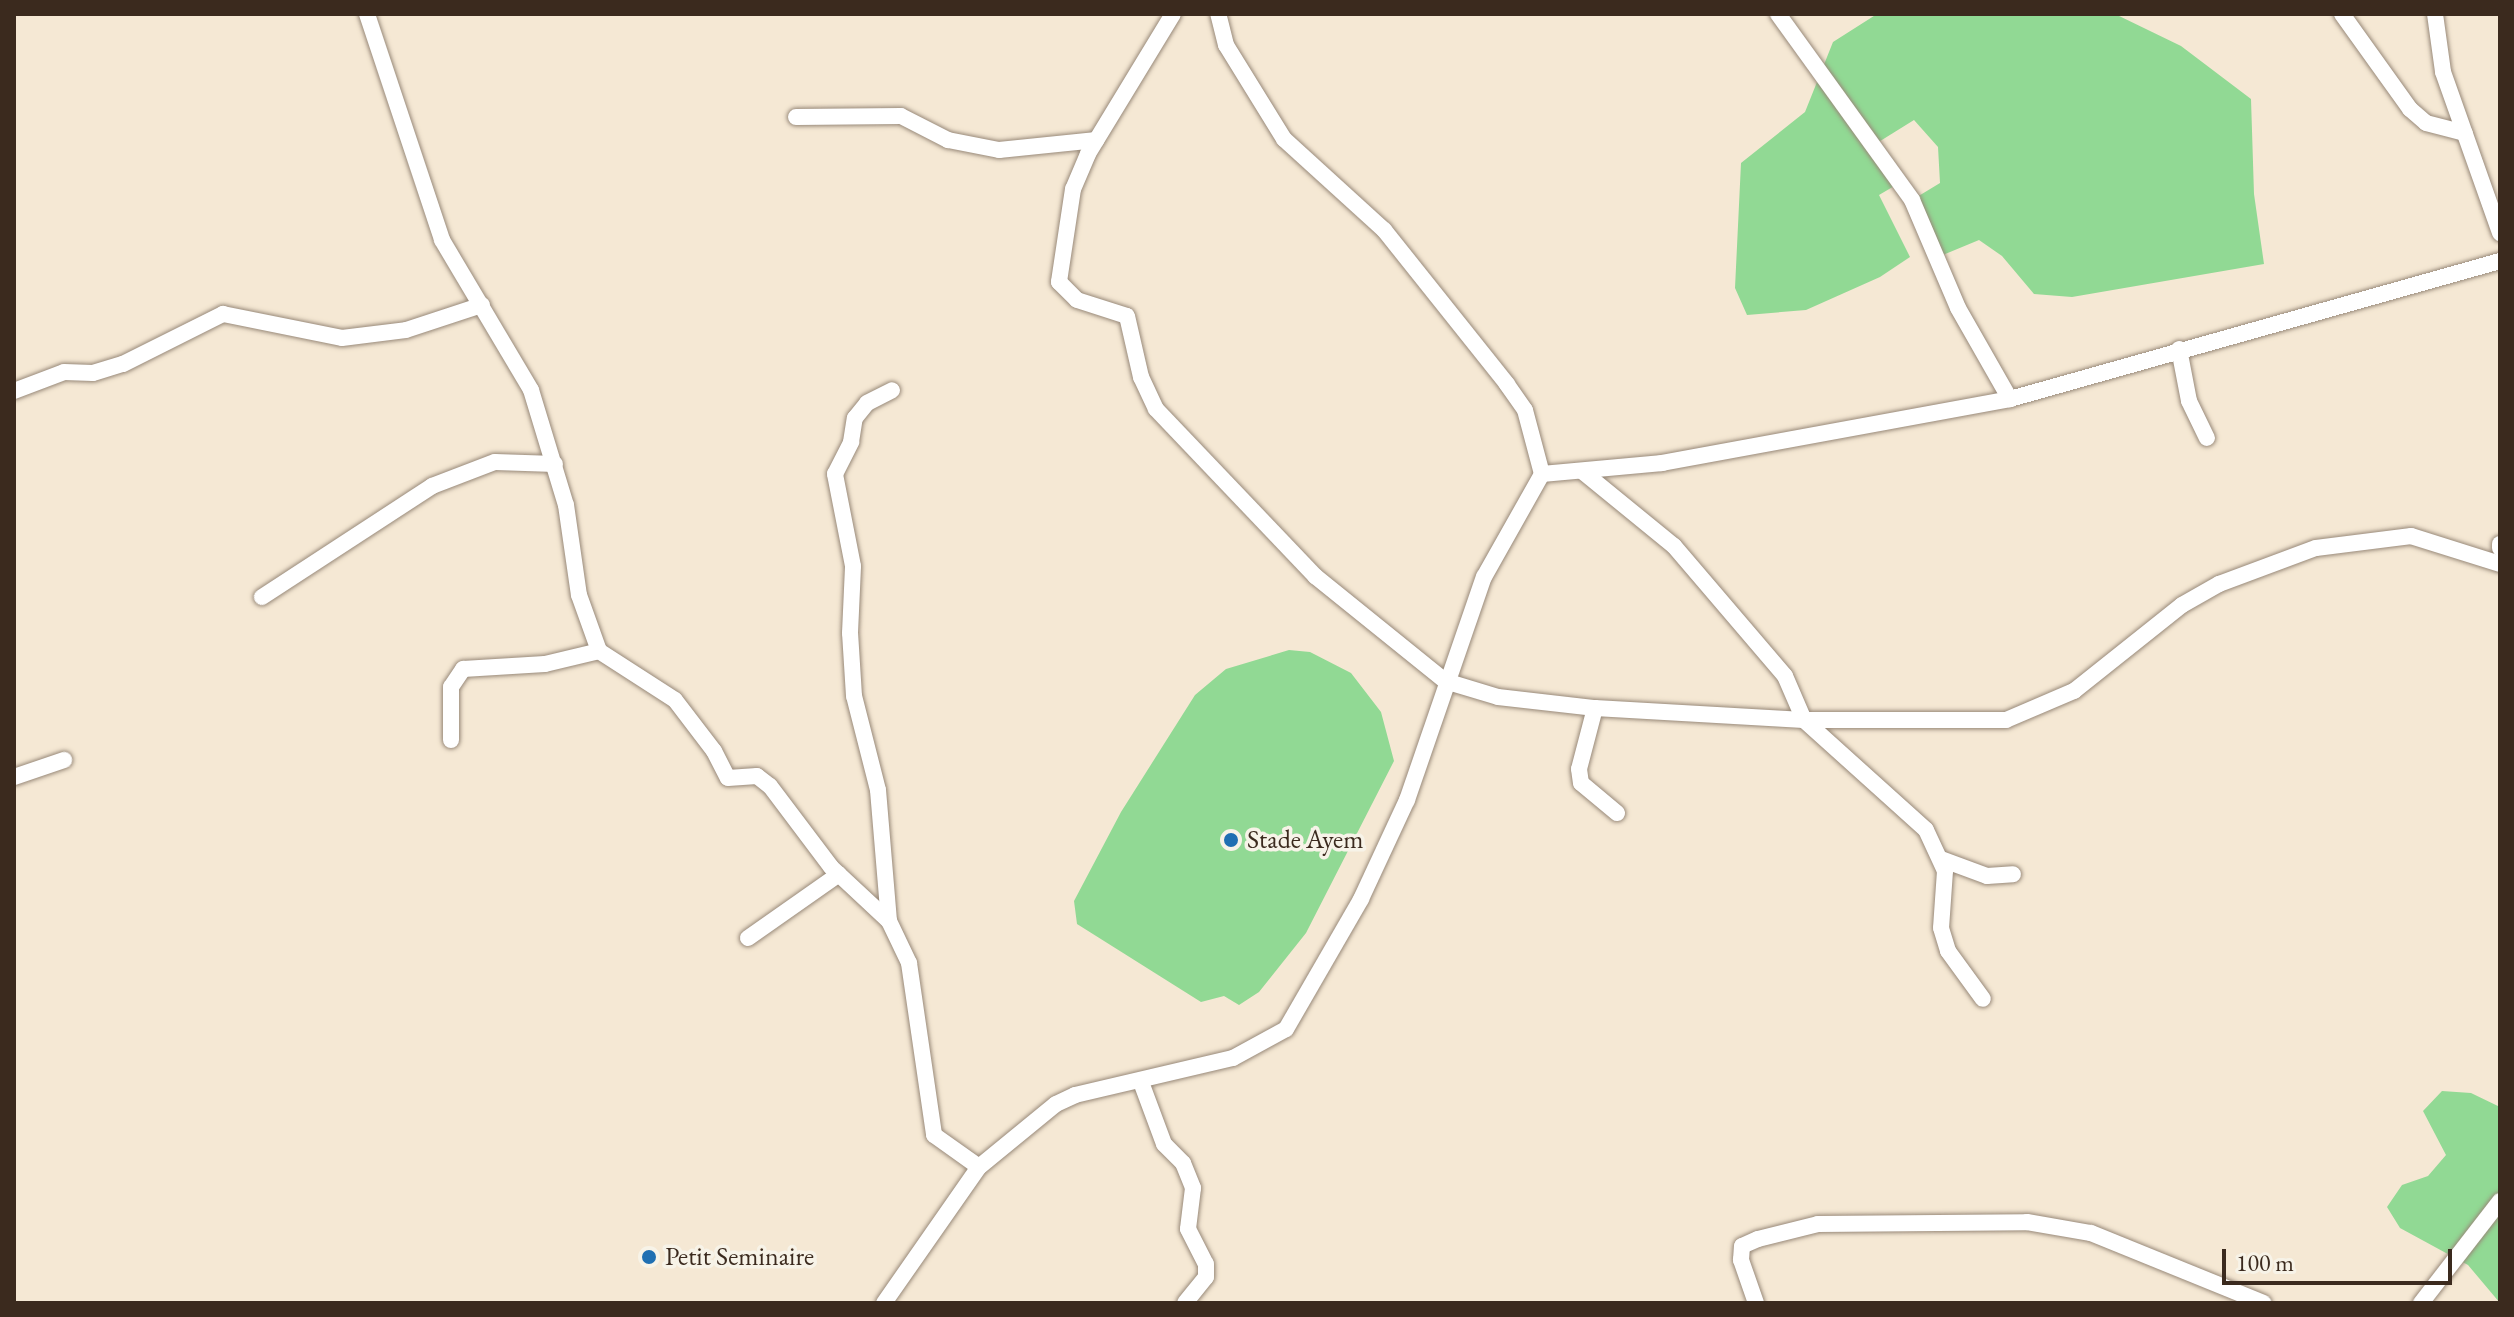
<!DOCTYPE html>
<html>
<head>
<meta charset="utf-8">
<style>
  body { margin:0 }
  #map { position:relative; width:2514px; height:1317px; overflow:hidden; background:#f5e8d4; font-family:"EB Garamond",serif }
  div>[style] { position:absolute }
  .green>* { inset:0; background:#91d994 }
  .roads { filter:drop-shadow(0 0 2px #988979) drop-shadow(0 0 2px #988979) }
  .minor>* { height:16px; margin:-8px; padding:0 8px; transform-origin:8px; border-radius:8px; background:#fff }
  .dots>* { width:22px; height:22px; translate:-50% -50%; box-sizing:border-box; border:4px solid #f7f3e8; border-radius:50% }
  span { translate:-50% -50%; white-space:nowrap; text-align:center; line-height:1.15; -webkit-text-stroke:7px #f7f3e8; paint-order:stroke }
  .poi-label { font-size:26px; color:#3b2a1e }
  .left { translate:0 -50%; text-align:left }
  .frame { position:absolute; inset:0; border:16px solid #3b2a1e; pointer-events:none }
  .scale { position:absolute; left:2222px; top:1249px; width:230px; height:36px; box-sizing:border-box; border:4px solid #3b2a1e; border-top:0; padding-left:10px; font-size:24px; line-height:28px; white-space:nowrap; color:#3b2a1e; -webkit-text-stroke:6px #f7f3e8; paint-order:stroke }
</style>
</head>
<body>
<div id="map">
  <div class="green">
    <i style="clip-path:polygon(1877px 14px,2115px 14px,2181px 46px,2251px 99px,2254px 194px,2264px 264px,2072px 297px,2034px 294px,2002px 256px,1979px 240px,1938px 257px,1912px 200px,1940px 183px,1938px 147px,1914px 120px,1877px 143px,1896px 185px,1879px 195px,1910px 257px,1880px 277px,1806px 310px,1747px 315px,1735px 288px,1741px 163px,1805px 112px,1833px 42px)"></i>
    <i style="clip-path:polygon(1289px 650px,1310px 652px,1351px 673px,1381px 712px,1394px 761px,1306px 933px,1259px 992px,1239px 1005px,1224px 996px,1201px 1002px,1077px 924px,1074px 901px,1121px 812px,1195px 695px,1226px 669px)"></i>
    <i style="clip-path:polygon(2442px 1091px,2471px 1093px,2500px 1107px,2500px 1303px,2468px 1265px,2400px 1228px,2387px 1207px,2402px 1185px,2428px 1176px,2446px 1155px,2423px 1111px)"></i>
  </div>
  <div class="roads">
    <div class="minor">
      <i style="left:367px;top:14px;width:238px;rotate:71.6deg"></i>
      <i style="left:442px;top:240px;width:174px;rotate:59.3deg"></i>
      <i style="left:531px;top:390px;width:120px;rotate:73.1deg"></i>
      <i style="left:566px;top:505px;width:91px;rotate:81.8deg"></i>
      <i style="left:579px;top:595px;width:59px;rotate:70.3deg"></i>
      <i style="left:599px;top:651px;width:90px;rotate:32.8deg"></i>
      <i style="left:675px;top:700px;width:64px;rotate:52.6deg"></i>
      <i style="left:714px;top:751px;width:30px;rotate:63deg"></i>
      <i style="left:728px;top:778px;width:29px;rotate:-4deg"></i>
      <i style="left:757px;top:776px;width:16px;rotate:38deg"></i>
      <i style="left:770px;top:786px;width:101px;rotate:53deg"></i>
      <i style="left:831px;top:867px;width:79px;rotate:43deg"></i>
      <i style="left:889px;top:921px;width:47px;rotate:64.5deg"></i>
      <i style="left:909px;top:963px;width:174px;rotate:81.7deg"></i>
      <i style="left:934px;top:1135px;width:55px;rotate:35.4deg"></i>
      <i style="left:1173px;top:14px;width:164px;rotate:121.3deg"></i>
      <i style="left:1088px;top:154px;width:38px;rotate:113deg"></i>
      <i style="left:1073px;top:189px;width:94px;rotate:98.6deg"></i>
      <i style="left:1059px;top:282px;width:25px;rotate:45deg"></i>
      <i style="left:1077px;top:300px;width:52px;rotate:17.7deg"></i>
      <i style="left:1127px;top:316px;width:63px;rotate:77.1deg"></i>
      <i style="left:1141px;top:377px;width:35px;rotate:65deg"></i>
      <i style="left:1156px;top:409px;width:231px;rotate:46.4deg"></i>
      <i style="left:1315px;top:576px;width:167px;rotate:38.9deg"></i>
      <i style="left:1445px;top:681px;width:55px;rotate:16.8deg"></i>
      <i style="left:1498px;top:697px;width:98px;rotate:6.5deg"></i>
      <i style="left:1595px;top:708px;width:209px;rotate:3.3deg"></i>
      <i style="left:1804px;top:720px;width:202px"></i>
      <i style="left:2006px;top:720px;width:74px;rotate:-23.1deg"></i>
      <i style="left:2074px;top:691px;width:138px;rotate:-38.5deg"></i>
      <i style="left:2182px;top:605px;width:43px;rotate:-29.6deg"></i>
      <i style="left:2219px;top:584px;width:103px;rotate:-20.4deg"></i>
      <i style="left:2316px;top:548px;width:96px;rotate:-7.2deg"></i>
      <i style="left:2411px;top:536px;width:93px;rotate:17.5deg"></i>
      <i style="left:1778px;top:14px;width:229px;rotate:54.2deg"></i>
      <i style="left:1912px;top:200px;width:117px;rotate:66.9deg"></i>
      <i style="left:1958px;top:308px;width:105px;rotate:60.3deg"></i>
      <i style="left:2342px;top:14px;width:117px;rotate:54.4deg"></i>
      <i style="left:2410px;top:109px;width:21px;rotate:41deg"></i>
      <i style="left:2426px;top:123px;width:40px;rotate:14.4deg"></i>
      <i style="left:2435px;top:14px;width:59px;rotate:82.1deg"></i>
      <i style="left:2443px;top:72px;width:171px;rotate:70.5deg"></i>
      <i style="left:796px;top:117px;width:105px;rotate:-0.5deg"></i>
      <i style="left:901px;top:116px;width:53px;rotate:27.1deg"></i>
      <i style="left:948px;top:140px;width:52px;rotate:11.1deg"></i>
      <i style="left:999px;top:150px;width:98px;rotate:-5.9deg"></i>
      <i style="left:2179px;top:349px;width:53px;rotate:79.1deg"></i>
      <i style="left:2189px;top:401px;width:41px;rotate:64.1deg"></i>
      <i style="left:14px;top:391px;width:53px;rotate:-20.8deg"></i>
      <i style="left:64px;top:372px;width:29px;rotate:2deg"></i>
      <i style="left:93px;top:373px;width:31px;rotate:-17deg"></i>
      <i style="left:123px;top:364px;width:112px;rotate:-26.6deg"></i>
      <i style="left:223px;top:314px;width:121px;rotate:11.4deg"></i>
      <i style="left:342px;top:338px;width:64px;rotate:-7.1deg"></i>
      <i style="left:406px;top:330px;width:80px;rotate:-18.2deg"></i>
      <i style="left:1582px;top:471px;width:119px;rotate:39.2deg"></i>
      <i style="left:1674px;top:546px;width:171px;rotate:49.5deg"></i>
      <i style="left:1785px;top:676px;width:48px;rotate:66.6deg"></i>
      <i style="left:1804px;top:720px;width:164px;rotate:42deg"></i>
      <i style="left:1926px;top:830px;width:45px;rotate:65.1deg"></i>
      <i style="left:1945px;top:871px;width:57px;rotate:94deg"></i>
      <i style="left:1941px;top:928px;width:24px;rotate:73deg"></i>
      <i style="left:1948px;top:951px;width:59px;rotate:53.9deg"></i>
      <i style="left:1542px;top:474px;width:121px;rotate:-5.2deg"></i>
      <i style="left:1662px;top:463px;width:354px;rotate:-10.4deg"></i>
      <i style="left:2010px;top:399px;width:509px;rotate:-15.73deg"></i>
      <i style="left:2500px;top:544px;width:4px;rotate:90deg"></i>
      <i style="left:262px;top:597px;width:203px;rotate:-33.1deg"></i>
      <i style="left:432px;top:486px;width:67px;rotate:-20.9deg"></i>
      <i style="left:495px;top:462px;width:60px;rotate:1.9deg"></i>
      <i style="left:1595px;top:708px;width:63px;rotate:104.7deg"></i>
      <i style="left:1579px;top:769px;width:14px;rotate:82deg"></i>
      <i style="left:1581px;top:783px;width:47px;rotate:39.8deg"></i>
      <i style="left:451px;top:740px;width:53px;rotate:-90deg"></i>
      <i style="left:451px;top:687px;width:22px;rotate:-56deg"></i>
      <i style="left:463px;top:669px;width:82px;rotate:-3.5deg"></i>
      <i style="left:545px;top:664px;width:56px;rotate:-13.5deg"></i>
      <i style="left:14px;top:777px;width:53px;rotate:-18.8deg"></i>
      <i style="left:1941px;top:859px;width:49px;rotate:20.3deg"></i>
      <i style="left:1987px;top:876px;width:26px;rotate:-4deg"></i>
      <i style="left:889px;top:921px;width:131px;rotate:-94.8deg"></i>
      <i style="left:878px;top:790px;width:97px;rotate:-104.3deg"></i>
      <i style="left:854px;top:696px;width:63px;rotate:-93.6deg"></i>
      <i style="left:850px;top:633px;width:67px;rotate:-87.4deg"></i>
      <i style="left:853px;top:566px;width:94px;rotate:-101.1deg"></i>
      <i style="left:835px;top:474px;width:36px;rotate:-63deg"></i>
      <i style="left:851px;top:442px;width:24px;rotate:-81deg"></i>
      <i style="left:855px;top:418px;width:19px;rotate:-51deg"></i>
      <i style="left:867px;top:403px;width:28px;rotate:-27deg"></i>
      <i style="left:748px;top:938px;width:111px;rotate:-35.1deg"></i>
      <i style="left:1141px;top:1082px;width:66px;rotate:69.6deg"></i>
      <i style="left:1164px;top:1144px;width:27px;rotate:45deg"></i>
      <i style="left:1183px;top:1163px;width:27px;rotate:68deg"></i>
      <i style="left:1193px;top:1188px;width:41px;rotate:97deg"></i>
      <i style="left:1188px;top:1229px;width:39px;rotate:63deg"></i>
      <i style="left:1206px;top:1264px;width:13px;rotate:90deg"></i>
      <i style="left:1206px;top:1277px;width:33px;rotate:129deg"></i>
      <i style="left:884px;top:1303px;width:166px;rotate:-55.1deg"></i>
      <i style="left:979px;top:1167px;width:99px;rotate:-39.3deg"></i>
      <i style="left:1056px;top:1104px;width:21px;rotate:-25deg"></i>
      <i style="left:1075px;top:1095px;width:162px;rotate:-13.2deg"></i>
      <i style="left:1233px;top:1058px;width:60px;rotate:-28.7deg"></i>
      <i style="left:1286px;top:1029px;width:150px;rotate:-60deg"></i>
      <i style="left:1361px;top:899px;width:109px;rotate:-65.1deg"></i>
      <i style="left:1407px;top:800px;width:236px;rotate:-71deg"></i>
      <i style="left:1484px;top:577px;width:118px;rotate:-60.6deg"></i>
      <i style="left:1542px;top:474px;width:66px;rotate:-104.9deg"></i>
      <i style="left:1525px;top:410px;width:32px;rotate:-125deg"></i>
      <i style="left:1507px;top:384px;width:197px;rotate:-128.6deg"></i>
      <i style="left:1384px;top:230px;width:135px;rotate:-137.7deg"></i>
      <i style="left:1284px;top:139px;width:110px;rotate:-121.7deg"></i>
      <i style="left:1226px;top:45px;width:32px;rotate:-104deg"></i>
      <i style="left:1756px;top:1303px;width:46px;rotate:-109.2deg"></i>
      <i style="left:1741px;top:1260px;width:14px;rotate:-86deg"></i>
      <i style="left:1742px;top:1246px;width:17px;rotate:-24deg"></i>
      <i style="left:1758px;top:1239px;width:62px;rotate:-14deg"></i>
      <i style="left:1818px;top:1224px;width:209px;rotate:-0.5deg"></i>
      <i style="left:2027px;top:1222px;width:65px;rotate:9.8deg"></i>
      <i style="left:2091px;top:1233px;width:186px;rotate:22.1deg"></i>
      <i style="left:2421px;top:1303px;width:129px;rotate:-52.2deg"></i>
    </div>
  </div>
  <div class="dots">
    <i style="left:1231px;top:840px;background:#1f6fb2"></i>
    <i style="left:649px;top:1257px;background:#1f6fb2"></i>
  </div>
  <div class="poi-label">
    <span class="left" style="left:1247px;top:840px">Stade Ayem</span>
    <span class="left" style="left:665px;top:1257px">Petit Seminaire</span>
  </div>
  <div class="frame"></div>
  <div class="scale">100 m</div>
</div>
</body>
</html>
